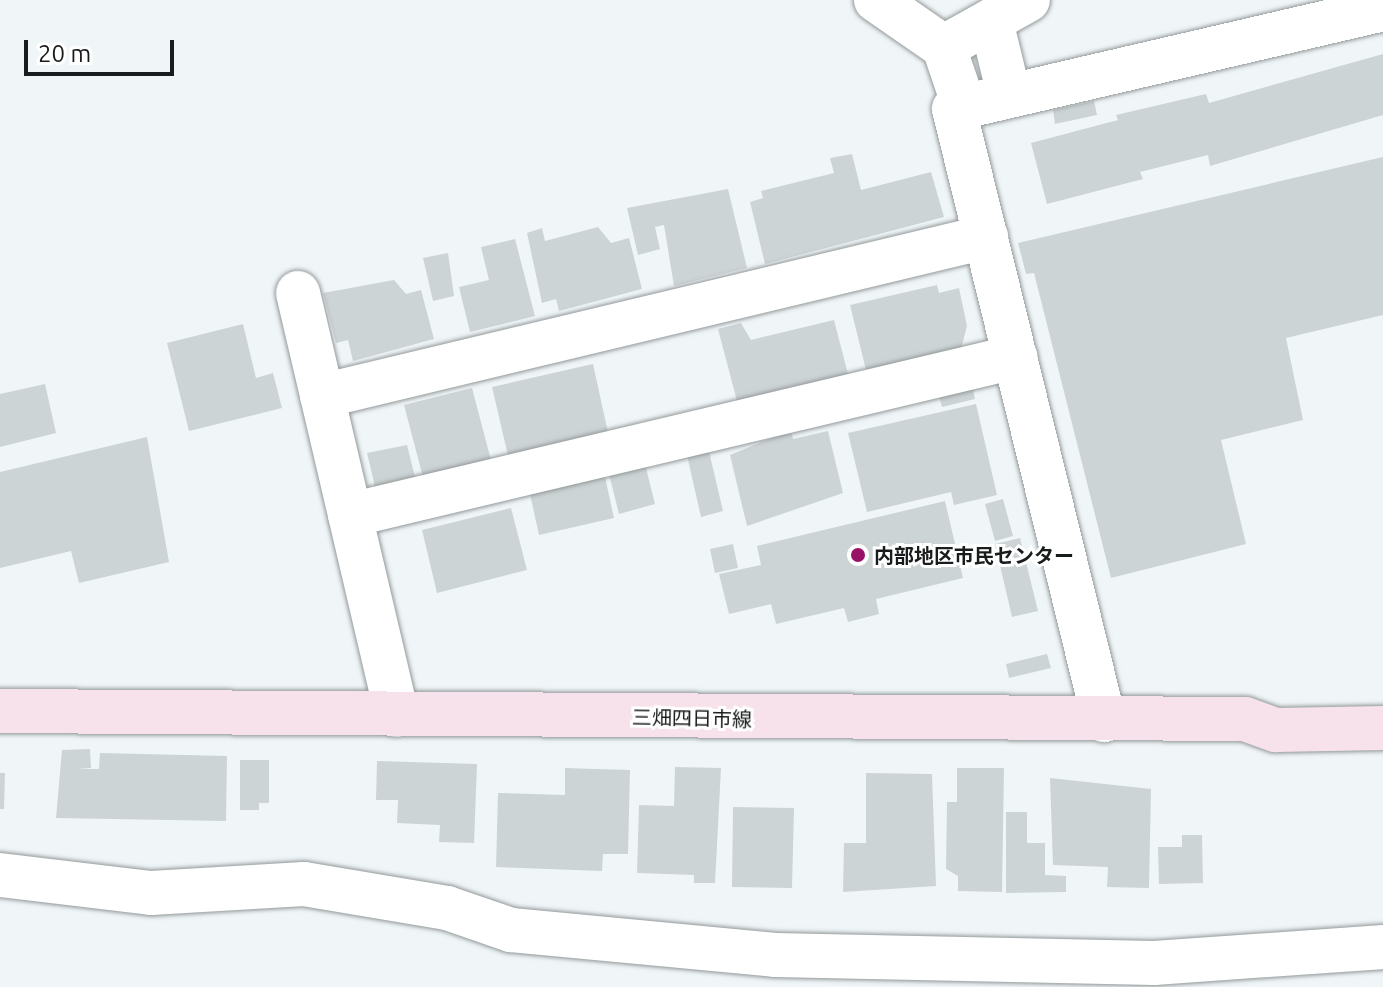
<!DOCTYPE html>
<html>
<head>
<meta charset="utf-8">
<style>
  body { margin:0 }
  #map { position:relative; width:1383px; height:987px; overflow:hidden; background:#f0f6f8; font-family:Ubuntu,"Noto Sans JP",sans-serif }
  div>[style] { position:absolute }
  .building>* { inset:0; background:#cdd4d5 }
  .roads { filter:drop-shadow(0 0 2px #93999a) drop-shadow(0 0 2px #93999a) }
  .minor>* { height:44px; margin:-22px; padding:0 22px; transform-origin:22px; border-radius:22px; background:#fff }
  .secondary>* { height:44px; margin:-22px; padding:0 22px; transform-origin:22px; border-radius:22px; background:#f7e2ec }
  .dots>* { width:22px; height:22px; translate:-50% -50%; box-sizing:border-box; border:4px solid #fff; border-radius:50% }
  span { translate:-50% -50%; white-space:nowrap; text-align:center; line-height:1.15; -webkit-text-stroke:6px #fff; paint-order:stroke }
  .poi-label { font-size:20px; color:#191c1c; font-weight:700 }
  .left { translate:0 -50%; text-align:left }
  .street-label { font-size:20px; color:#191c1c }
  .scale { position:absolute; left:24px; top:40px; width:150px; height:36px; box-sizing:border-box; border:4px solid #191c1c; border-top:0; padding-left:10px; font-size:24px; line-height:28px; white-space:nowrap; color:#191c1c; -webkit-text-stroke:6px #fff; paint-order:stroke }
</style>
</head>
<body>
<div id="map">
  <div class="building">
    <i style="clip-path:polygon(1383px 54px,1383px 115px,1210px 166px,1208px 155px,1140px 172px,1143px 179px,1047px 204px,1031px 143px,1118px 120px,1116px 115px,1206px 94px,1209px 103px)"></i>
    <i style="clip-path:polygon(1094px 101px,1097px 115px,1055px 124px,1053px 110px)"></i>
    <i style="clip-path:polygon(852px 154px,861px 190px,931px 172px,944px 217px,765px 264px,750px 202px,763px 198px,761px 191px,834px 173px,830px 158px)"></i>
    <i style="clip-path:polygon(1383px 157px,1383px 315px,1286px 338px,1303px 420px,1221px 440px,1246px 544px,1111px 578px,1034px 273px,1026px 274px,1018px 243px)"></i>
    <i style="clip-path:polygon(728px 189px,747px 268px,674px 286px,664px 225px,655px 227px,660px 249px,638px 255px,627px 208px)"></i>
    <i style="clip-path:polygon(598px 227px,611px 243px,629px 238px,642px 289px,559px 311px,556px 299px,542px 303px,527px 233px,542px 228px,545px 241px)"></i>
    <i style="clip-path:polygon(515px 239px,535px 316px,470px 332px,459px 287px,489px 280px,481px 247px)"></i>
    <i style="clip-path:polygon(448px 253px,454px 296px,433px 301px,423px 258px)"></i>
    <i style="clip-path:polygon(394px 280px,406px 294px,421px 290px,434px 339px,353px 361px,348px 340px,336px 343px,323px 293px)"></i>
    <i style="clip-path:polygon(937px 285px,939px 293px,959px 288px,967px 326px,960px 353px,866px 370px,850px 305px)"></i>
    <i style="clip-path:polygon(834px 320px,849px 378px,738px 405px,718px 329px,741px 323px,751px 340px)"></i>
    <i style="clip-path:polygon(243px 324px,256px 378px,273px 373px,282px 408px,189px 431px,167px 343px)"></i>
    <i style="clip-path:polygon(593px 364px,609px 437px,509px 460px,492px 387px)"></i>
    <i style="clip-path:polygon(45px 384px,56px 433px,0 447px,0 394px)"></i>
    <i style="clip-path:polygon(972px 385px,975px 399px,942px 407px,938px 393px)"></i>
    <i style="clip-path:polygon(472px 388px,492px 464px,424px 481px,404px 405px)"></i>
    <i style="clip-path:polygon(976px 404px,997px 495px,954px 505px,951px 492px,867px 512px,848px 433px)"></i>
    <i style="clip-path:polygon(791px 430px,793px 439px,828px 431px,843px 493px,747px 526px,730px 455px)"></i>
    <i style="clip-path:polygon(147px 437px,169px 562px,79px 583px,71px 551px,0 568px,0 472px)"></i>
    <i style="clip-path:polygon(407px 445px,416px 481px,376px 491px,367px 453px)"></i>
    <i style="clip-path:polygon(708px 447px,723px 511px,701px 517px,686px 451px)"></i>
    <i style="clip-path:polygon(645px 464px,655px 504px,619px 514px,609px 474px)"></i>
    <i style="clip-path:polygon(605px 477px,614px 518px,539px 535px,530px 494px)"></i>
    <i style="clip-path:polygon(1003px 499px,1013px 536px,995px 541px,985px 504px)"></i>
    <i style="clip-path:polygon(945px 501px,963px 578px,876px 599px,879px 614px,848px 622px,844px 608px,776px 624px,771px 604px,729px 614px,719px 574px,761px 565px,757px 546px)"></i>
    <i style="clip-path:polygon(511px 508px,527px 570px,437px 593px,422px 530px)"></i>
    <i style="clip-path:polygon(1020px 538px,1038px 611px,1012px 617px,995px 544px)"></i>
    <i style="clip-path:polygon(733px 544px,738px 568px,715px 573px,710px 549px)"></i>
    <i style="clip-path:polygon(1047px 654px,1051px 668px,1009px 678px,1006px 664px)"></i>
    <i style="clip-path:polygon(90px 749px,91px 768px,78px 769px,99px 769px,100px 753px,227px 756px,226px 821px,56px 818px,62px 750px)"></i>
    <i style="clip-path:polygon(240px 760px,269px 760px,269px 803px,259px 803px,259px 810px,240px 810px)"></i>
    <i style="clip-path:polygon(377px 761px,477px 764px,474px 843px,439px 842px,440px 825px,397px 823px,398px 800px,376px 800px)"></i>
    <i style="clip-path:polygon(675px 767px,721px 768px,715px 883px,694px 883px,694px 875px,637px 873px,639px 805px,674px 806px)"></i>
    <i style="clip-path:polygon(565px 768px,630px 770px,628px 854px,603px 854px,602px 871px,496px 867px,498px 793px,565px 795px)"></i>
    <i style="clip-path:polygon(957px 768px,1004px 768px,1002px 892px,958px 891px,958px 876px,946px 869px,947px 802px,957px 802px)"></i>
    <i style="clip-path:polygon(0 773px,5px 773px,4px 809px,0 809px)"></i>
    <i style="clip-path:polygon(866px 773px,932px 774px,936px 886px,843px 892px,844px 843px,866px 843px)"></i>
    <i style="clip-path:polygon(1050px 778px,1151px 789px,1149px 888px,1107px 887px,1108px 867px,1053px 865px)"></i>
    <i style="clip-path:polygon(733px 807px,794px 808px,792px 888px,732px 887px)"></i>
    <i style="clip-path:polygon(1006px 812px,1027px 812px,1027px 843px,1045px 843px,1045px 875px,1066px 876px,1066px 892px,1006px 893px)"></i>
    <i style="clip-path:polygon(1182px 835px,1202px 835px,1203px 883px,1159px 884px,1158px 847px,1182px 847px)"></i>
  </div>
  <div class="roads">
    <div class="minor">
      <i style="left:876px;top:0;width:83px;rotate:34.7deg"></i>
      <i style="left:944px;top:47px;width:62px;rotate:71.3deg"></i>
      <i style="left:991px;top:21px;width:76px;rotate:76.3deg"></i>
      <i style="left:944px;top:47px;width:96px;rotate:-29.2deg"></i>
      <i style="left:298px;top:293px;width:433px;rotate:76.8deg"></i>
      <i style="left:322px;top:396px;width:683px;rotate:-13.47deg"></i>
      <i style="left:350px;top:515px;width:684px;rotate:-13.37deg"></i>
      <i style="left:1104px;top:720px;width:629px;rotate:-103.79deg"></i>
      <i style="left:954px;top:109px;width:441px;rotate:-13.1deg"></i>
      <i style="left:0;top:875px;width:152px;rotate:6.8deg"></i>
      <i style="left:151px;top:893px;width:153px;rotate:-3.4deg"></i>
      <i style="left:304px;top:884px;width:145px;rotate:9.5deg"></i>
      <i style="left:447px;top:908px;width:68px;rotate:19deg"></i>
      <i style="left:511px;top:930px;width:265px;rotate:5.4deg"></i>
      <i style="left:775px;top:955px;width:379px;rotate:1.2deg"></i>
      <i style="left:1154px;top:963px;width:230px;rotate:-4deg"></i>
    </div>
    <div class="secondary">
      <i style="left:0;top:711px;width:1245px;rotate:0.37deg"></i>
      <i style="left:1245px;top:719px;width:33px;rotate:20deg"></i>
      <i style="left:1276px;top:730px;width:107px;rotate:-1.1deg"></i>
    </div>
  </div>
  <div class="dots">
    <i style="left:858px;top:555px;background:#981368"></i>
  </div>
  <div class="poi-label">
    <span class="left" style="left:874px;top:555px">内部地区市民センター</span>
  </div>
  <div class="street-label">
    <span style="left:692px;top:718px;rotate:1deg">三畑四日市線</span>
  </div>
  <div class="scale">20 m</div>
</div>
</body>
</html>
